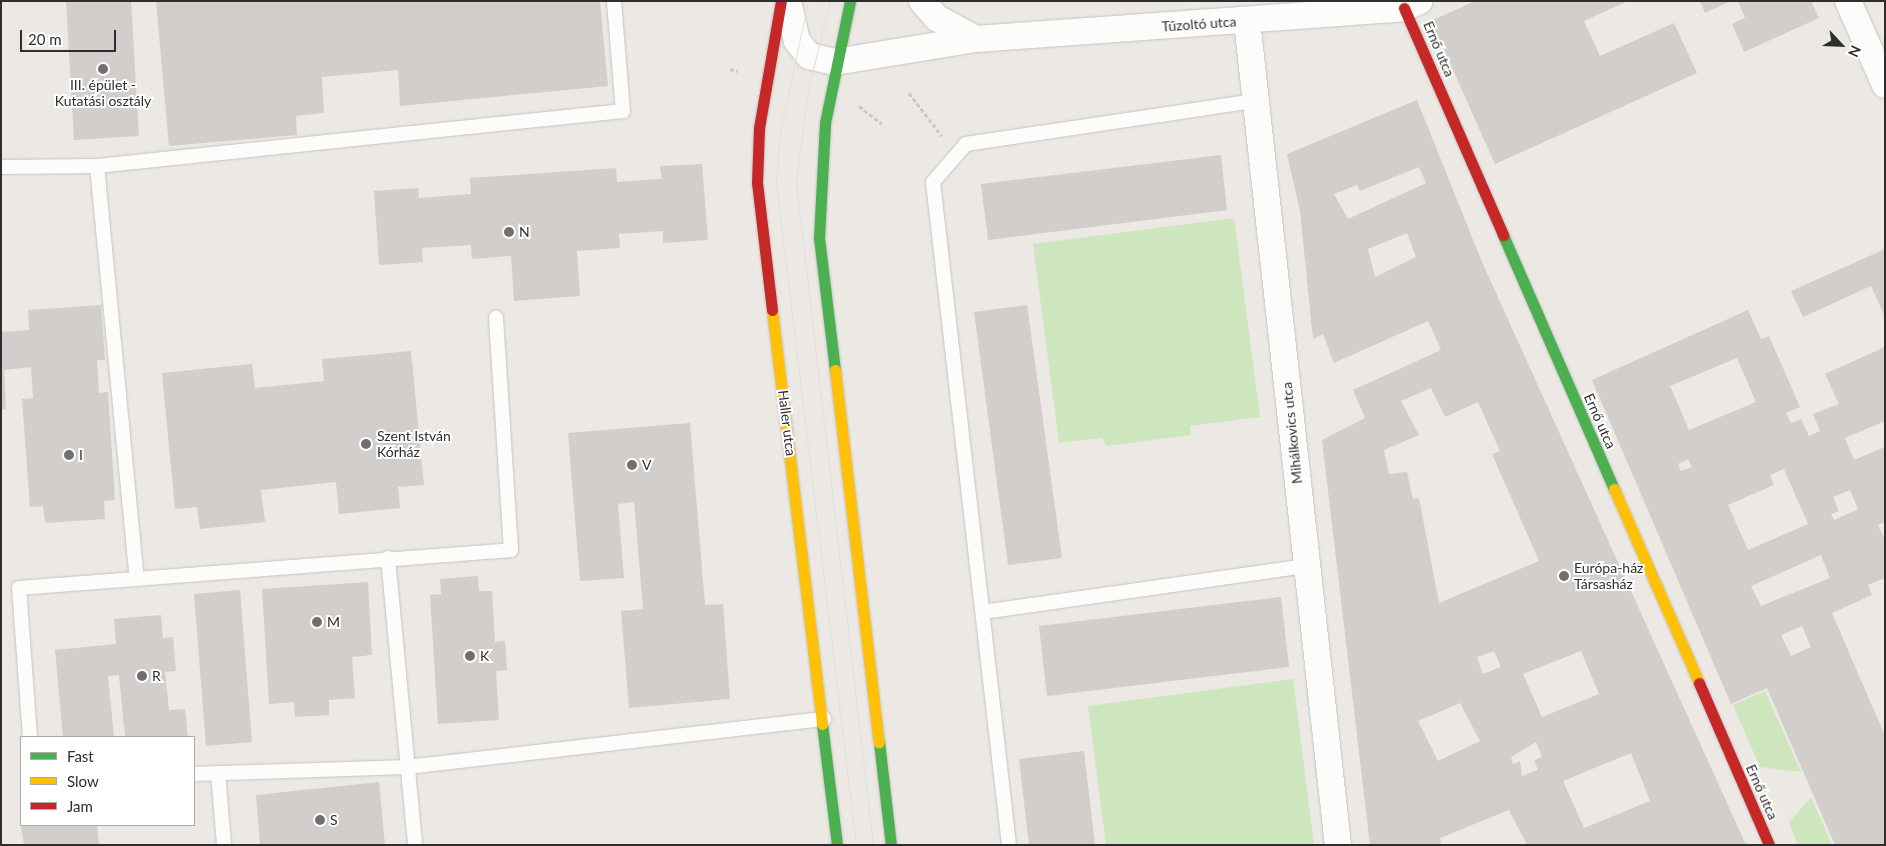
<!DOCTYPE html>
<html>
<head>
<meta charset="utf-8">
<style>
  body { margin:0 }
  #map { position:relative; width:1886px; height:846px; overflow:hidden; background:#ece8e4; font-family:Lato,sans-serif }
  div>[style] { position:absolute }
  .green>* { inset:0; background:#cee6be }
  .building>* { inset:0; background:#d1cecb }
  .path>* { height:3px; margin-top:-1.5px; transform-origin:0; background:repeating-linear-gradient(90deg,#c9c9c8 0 4px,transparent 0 6.5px) }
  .roads { filter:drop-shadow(0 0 1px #c5c4c5) drop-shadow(0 0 1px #c5c4c5) }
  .lane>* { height:14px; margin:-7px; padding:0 7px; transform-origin:7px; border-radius:7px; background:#fcfcfb }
  .street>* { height:26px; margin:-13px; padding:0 13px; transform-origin:13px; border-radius:13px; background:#fcfcfb }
  .fast>* { height:11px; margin:-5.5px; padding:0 5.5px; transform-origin:5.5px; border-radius:5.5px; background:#4caf50 }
  .slow>* { height:11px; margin:-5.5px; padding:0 5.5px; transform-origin:5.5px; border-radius:5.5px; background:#ffc107 }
  .jam>* { height:11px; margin:-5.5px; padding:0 5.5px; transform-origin:5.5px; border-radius:5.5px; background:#c62828 }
  .tram>* { height:1px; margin:-0.5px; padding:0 0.5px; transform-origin:0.5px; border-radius:0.5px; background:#dfdfe1 }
  .dots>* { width:14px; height:14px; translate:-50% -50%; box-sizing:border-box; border:2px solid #fff; border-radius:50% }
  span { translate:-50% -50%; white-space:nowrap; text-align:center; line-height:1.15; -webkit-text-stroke:4px #fff; paint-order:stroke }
  .street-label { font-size:14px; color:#2e2e2e }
  .poi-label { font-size:14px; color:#2e2e2e }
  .left { translate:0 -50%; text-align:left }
  .frame { position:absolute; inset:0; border:2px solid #2e2e2e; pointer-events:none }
  .legend { position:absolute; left:20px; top:736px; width:175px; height:90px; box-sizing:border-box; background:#fff; border:1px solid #ababab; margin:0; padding:6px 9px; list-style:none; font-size:15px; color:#2e2e2e }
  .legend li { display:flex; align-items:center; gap:10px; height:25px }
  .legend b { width:25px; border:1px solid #ababab }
  .north { position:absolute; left:1816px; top:20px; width:50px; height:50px; -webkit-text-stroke:4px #fff; paint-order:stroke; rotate:115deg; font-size:14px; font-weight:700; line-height:20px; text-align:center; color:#2e2e2e }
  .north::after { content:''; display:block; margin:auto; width:18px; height:22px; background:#2e2e2e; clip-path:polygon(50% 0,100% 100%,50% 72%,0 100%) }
  .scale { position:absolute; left:20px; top:30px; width:96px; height:22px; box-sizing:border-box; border:2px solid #2e2e2e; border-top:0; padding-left:6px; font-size:15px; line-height:18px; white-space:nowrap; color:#2e2e2e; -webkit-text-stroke:4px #fff; paint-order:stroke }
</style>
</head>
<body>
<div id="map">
  <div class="green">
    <i style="clip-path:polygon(1234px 218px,1260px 417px,1190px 426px,1191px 435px,1106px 446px,1102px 438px,1059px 443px,1033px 244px)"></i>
    <i style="clip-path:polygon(1293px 679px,1314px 845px,1106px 845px,1088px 706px)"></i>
    <i style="clip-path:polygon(1765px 691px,1801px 772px,1760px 767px,1733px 705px)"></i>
    <i style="clip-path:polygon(1811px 797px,1832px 845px,1798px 845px,1789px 823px)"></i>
  </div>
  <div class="building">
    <i style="clip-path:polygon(66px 1px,131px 1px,139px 136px,74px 140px)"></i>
    <i style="clip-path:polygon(156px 1px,600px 1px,608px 86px,400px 106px,398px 70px,322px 77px,324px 113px,296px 116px,297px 135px,169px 146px)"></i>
    <i style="clip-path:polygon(1475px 1px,1628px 1px,1584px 21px,1600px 56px,1674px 23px,1697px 73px,1495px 164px,1431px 21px)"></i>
    <i style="clip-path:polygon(1700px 1px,1731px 1px,1705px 13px)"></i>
    <i style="clip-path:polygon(1738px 1px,1811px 1px,1819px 18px,1744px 52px,1732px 24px,1745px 18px)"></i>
    <i style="clip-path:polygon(evenodd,1417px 100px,1482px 262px,1746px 845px,1527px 845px,1509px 810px,1440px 838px,1441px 845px,1370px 845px,1322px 440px,1365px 418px,1353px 390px,1441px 350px,1428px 321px,1334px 363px,1323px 334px,1313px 339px,1300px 211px,1287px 154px,1417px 100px,1419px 167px,1426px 183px,1348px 219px,1334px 194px,1357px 185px,1360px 191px,1419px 167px,1417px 100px,1407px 233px,1416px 257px,1375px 277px,1368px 249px,1407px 233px,1417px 100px,1431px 388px,1445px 417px,1478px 402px,1500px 451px,1492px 454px,1539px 561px,1439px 603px,1419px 498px,1413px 499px,1407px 472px,1389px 474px,1384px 450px,1419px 435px,1401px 401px,1431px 388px,1417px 100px,1494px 651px,1501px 667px,1483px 674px,1477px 657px,1494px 651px,1417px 100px,1581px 651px,1599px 694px,1542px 717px,1523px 674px,1581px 651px,1417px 100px,1460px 703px,1480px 741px,1438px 761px,1418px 721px,1460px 703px,1417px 100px,1536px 742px,1542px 757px,1534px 760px,1538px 770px,1522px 776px,1520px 761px,1513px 764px,1511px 757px,1536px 742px,1417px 100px,1631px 753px,1650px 801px,1584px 828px,1563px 781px,1631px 753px)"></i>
    <i style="clip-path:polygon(1221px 155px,1227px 210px,988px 240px,981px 184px)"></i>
    <i style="clip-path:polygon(702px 164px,708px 240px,663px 243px,663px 231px,619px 234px,620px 248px,577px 251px,580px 296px,514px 301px,511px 256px,472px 259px,471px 245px,422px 248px,423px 262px,379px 265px,374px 191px,418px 188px,419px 198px,471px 194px,470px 178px,616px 168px,617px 182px,662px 179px,660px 166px)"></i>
    <i style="clip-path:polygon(1885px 249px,1885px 317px,1871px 286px,1803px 317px,1791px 291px)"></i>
    <i style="clip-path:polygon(101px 305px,105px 360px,97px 360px,99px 393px,108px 392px,115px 500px,104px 501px,105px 519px,45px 523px,43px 506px,30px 507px,22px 399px,33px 398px,31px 367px,4px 370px,6px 409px,1px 410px,1px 332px,29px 330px,28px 310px)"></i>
    <i style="clip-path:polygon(1027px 305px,1062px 558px,1008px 565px,974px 312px)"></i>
    <i style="clip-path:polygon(evenodd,1748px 310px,1761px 339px,1769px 336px,1800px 407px,1786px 413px,1791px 423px,1801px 419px,1809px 436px,1820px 431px,1813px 414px,1839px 404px,1825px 374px,1885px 347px,1885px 421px,1845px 438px,1854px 460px,1885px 447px,1885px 522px,1878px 525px,1885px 540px,1885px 578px,1868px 585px,1872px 595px,1832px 613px,1885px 736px,1885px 845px,1835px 845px,1767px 688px,1731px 704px,1592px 380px,1748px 310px,1737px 358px,1756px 402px,1689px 430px,1670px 386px,1737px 358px,1748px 310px,1688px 459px,1692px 467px,1681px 471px,1678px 464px,1688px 459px,1748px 310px,1784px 469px,1808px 524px,1748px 550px,1728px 505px,1774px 485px,1770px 475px,1784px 469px,1748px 310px,1850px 490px,1858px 509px,1834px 520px,1831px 514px,1839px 511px,1833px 497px,1850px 490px,1748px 310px,1821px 555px,1830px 578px,1761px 606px,1751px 586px,1821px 555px,1748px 310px,1802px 626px,1811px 647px,1791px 656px,1781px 635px,1802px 626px)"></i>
    <i style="clip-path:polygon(411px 351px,424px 485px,398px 487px,400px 508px,339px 514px,336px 482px,261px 490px,265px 522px,200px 529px,197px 507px,175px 509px,162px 373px,252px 364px,255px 388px,324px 381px,322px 359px)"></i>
    <i style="clip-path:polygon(690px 423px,705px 605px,723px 604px,730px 699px,629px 708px,621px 611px,643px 609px,634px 502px,618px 504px,624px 578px,580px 581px,568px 433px)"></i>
    <i style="clip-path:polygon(478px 576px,479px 591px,492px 591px,495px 642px,505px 641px,507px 670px,496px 671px,499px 720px,438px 724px,430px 595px,441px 594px,440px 579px)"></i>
    <i style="clip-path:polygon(368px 582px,372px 655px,352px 657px,355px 698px,329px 700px,329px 715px,295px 717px,294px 702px,269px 704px,262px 589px)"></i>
    <i style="clip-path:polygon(240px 590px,252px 742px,206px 746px,194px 594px)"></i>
    <i style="clip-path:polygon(1281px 597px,1289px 667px,1047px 696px,1039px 626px)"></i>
    <i style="clip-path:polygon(161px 615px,163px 638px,173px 637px,176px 671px,165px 672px,169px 710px,185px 709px,188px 737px,125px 737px,119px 675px,108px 676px,114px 737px,63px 737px,55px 650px,116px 644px,114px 619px)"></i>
    <i style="clip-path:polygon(1084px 751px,1095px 845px,1029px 845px,1019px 759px)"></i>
    <i style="clip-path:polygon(379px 782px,385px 845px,260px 845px,256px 795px)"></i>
    <i style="clip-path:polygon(21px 825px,97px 825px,99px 845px,24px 845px)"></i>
  </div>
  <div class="path">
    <i style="left:730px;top:69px;width:8px;rotate:14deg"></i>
    <i style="left:909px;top:93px;width:54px;rotate:52.5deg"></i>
    <i style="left:859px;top:106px;width:29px;rotate:38deg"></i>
  </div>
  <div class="roads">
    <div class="lane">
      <i style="left:97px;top:166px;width:414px;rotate:84.5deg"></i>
      <i style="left:1px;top:167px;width:96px;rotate:-0.6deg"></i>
      <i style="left:97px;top:166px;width:529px;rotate:-5.97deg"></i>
      <i style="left:623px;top:111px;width:110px;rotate:-94.7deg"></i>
      <i style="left:388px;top:558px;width:288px;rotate:84.6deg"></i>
      <i style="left:983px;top:612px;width:327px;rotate:-8.1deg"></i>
      <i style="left:30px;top:737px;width:149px;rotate:-94.2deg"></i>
      <i style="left:19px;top:588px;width:493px;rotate:-4.4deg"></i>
      <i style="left:511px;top:550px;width:233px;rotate:-93.7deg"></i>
      <i style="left:218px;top:773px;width:72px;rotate:85.2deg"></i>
      <i style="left:194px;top:774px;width:214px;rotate:-1.9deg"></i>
      <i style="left:408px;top:767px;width:419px;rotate:-6.6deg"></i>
      <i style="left:1009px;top:845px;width:667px;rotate:-96.54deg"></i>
      <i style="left:933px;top:182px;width:50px;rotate:-49deg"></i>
      <i style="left:966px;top:144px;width:292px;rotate:-8.5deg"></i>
    </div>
    <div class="street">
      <i style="left:788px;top:1px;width:41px;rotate:77.3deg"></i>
      <i style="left:797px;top:41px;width:19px;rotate:51deg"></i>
      <i style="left:809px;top:56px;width:27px;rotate:13deg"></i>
      <i style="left:835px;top:62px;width:143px;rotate:-9.3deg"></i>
      <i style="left:976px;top:39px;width:429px;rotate:-4.1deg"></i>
      <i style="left:1404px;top:8px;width:17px;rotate:-24deg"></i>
      <i style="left:922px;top:1px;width:23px;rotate:49deg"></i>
      <i style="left:937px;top:18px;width:44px;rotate:28.3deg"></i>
      <i style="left:1848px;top:1px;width:92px;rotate:66.2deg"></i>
      <i style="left:1247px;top:21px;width:829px;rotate:83.7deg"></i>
    </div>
    <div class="fast">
      <i style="left:1503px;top:235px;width:277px;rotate:66.4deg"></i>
      <i style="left:835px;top:370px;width:133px;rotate:-96.9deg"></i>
      <i style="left:819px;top:238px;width:115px;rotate:-87deg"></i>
      <i style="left:825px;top:123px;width:125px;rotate:-78.4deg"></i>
      <i style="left:822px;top:724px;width:122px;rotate:82.9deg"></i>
      <i style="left:879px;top:742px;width:104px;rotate:83.4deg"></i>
    </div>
    <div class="slow">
      <i style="left:772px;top:310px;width:417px;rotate:83.1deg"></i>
      <i style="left:835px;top:370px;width:375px;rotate:83.3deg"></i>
      <i style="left:1614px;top:489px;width:212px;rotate:66.3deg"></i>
    </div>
    <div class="jam">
      <i style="left:1404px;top:8px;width:248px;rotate:66.4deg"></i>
      <i style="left:772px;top:310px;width:128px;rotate:-96.7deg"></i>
      <i style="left:757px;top:183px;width:55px;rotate:-87.9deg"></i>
      <i style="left:759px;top:128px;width:129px;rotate:-80.2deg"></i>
      <i style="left:1699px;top:683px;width:176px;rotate:66.6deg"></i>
    </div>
  </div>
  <div class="tram">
    <i style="left:808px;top:1px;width:134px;rotate:102.1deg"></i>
    <i style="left:780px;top:132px;width:50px;rotate:94.6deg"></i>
    <i style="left:776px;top:182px;width:668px;rotate:83.12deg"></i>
    <i style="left:830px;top:1px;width:91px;rotate:104deg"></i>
    <i style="left:808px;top:89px;width:94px;rotate:97.4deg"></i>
    <i style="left:796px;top:182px;width:667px;rotate:83.38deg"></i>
  </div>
  <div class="dots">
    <i style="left:103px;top:69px;background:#706f6e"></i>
    <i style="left:509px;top:232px;background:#706f6e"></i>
    <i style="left:366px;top:444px;background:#706f6e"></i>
    <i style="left:69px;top:455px;background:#706f6e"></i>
    <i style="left:632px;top:465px;background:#706f6e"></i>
    <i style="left:1564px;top:576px;background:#706f6e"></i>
    <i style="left:317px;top:622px;background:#706f6e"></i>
    <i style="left:470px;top:656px;background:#706f6e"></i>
    <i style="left:142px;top:676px;background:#706f6e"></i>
    <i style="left:320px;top:820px;background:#706f6e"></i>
  </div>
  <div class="street-label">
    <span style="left:1199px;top:24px;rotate:-4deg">Tűzoltó utca</span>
    <span style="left:1439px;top:49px;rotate:67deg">Ernő utca</span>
    <span style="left:1600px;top:421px;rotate:66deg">Ernő utca</span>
    <span style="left:787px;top:423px;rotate:83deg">Haller utca</span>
    <span style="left:1292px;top:433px;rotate:-96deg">Mihálkovics utca</span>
    <span style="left:1762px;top:792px;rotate:66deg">Ernő utca</span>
  </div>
  <div class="poi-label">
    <span style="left:103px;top:93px">III. épület -<br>Kutatási osztály</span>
    <span class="left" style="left:519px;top:232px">N</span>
    <span class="left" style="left:377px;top:444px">Szent István<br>Kórház</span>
    <span class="left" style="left:79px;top:455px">I</span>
    <span class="left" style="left:642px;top:465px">V</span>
    <span class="left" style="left:1574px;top:576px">Európa-ház<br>Társasház</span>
    <span class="left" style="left:327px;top:622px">M</span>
    <span class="left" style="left:480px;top:656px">K</span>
    <span class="left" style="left:152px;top:676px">R</span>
    <span class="left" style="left:330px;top:820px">S</span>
  </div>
  <div class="frame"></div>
  <ul class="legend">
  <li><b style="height:6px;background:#4caf50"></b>Fast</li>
  <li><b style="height:6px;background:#ffc107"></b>Slow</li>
  <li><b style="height:6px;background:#c62828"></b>Jam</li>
  </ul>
  <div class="north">N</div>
  <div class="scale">20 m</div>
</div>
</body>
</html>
